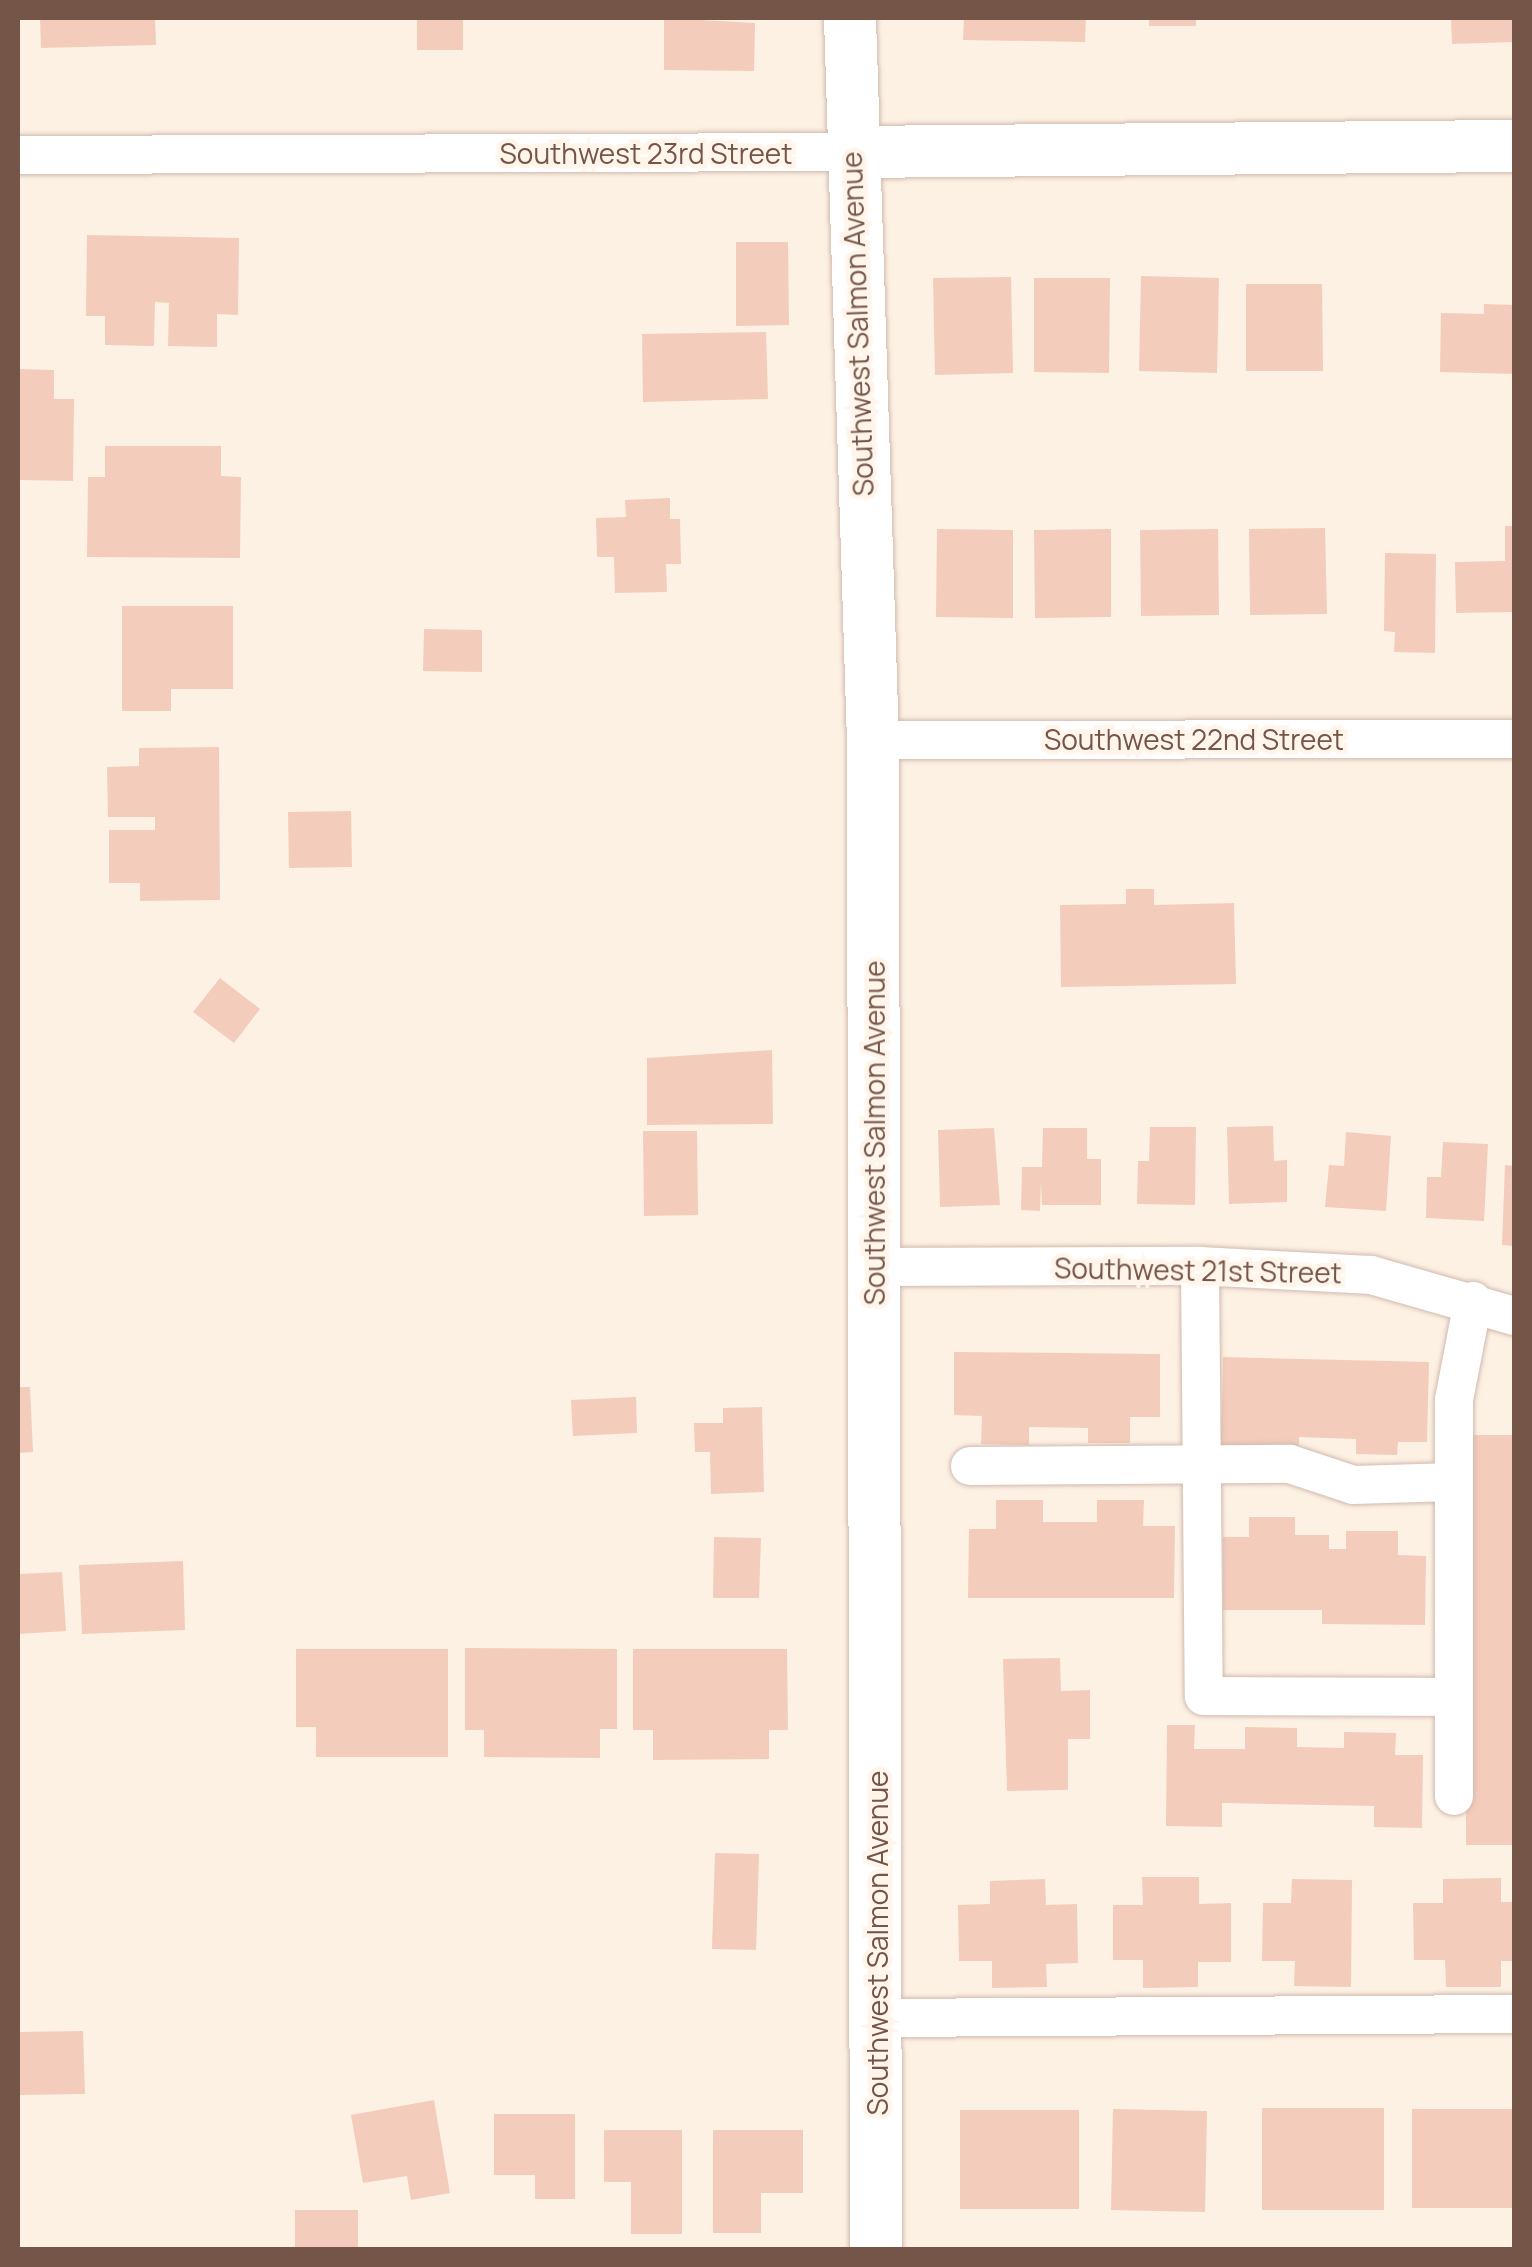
<!DOCTYPE html>
<html>
<head>
<meta charset="utf-8">
<style>
  body { margin:0 }
  #map { position:relative; width:1532px; height:2267px; overflow:hidden; background:#fdf1e4; font-family:Manrope,sans-serif }
  div>[style] { position:absolute }
  .building>* { inset:0; background:#f3ccbb }
  .roads { filter:drop-shadow(0 0 2px #d1baad) drop-shadow(0 0 2px #d1baad) }
  .street>* { height:38px; margin:-19px; padding:0 19px; transform-origin:19px; border-radius:19px; background:#fff }
  .secondary>* { height:52px; margin:-26px; padding:0 26px; transform-origin:26px; border-radius:26px; background:#fff }
  span { translate:-50% -50%; white-space:nowrap; text-align:center; line-height:1.15; -webkit-text-stroke:9px #fff5eb; paint-order:stroke }
  .street-label { font-size:28px; color:#765549 }
  .frame { position:absolute; inset:0; border:20px solid #765549; pointer-events:none }
</style>
</head>
<body>
<div id="map">
  <div class="building">
    <i style="clip-path:polygon(40px 18px,155px 18px,156px 45px,41px 48px)"></i>
    <i style="clip-path:polygon(417px 18px,463px 18px,463px 50px,417px 50px)"></i>
    <i style="clip-path:polygon(664px 18px,755px 23px,754px 71px,664px 70px)"></i>
    <i style="clip-path:polygon(964px 18px,1086px 18px,1085px 42px,963px 40px)"></i>
    <i style="clip-path:polygon(1149px 18px,1196px 18px,1196px 26px,1149px 26px)"></i>
    <i style="clip-path:polygon(1451px 18px,1514px 18px,1514px 42px,1452px 44px)"></i>
    <i style="clip-path:polygon(87px 235px,239px 238px,238px 315px,217px 314px,217px 347px,168px 346px,169px 303px,155px 302px,154px 346px,105px 345px,105px 316px,86px 316px)"></i>
    <i style="clip-path:polygon(736px 242px,788px 242px,789px 325px,736px 326px)"></i>
    <i style="clip-path:polygon(1141px 276px,1219px 278px,1217px 373px,1139px 371px)"></i>
    <i style="clip-path:polygon(1011px 277px,1013px 373px,935px 375px,933px 278px)"></i>
    <i style="clip-path:polygon(1034px 278px,1110px 278px,1109px 373px,1034px 372px)"></i>
    <i style="clip-path:polygon(1246px 284px,1322px 284px,1323px 371px,1246px 371px)"></i>
    <i style="clip-path:polygon(1484px 304px,1514px 305px,1514px 374px,1440px 372px,1441px 313px,1484px 314px)"></i>
    <i style="clip-path:polygon(766px 332px,768px 399px,643px 402px,642px 334px)"></i>
    <i style="clip-path:polygon(18px 369px,54px 370px,54px 399px,74px 399px,73px 481px,18px 480px)"></i>
    <i style="clip-path:polygon(105px 446px,221px 446px,221px 476px,241px 477px,240px 558px,87px 557px,88px 477px,105px 477px)"></i>
    <i style="clip-path:polygon(670px 498px,670px 519px,680px 519px,681px 564px,666px 564px,667px 592px,615px 593px,614px 557px,597px 557px,596px 518px,626px 517px,625px 500px)"></i>
    <i style="clip-path:polygon(1505px 526px,1514px 526px,1514px 612px,1456px 613px,1455px 562px,1505px 561px)"></i>
    <i style="clip-path:polygon(1325px 528px,1327px 614px,1250px 615px,1249px 529px)"></i>
    <i style="clip-path:polygon(937px 529px,1013px 530px,1013px 618px,936px 617px)"></i>
    <i style="clip-path:polygon(1111px 529px,1111px 617px,1035px 618px,1034px 530px)"></i>
    <i style="clip-path:polygon(1218px 529px,1219px 615px,1141px 616px,1140px 530px)"></i>
    <i style="clip-path:polygon(1385px 553px,1436px 554px,1435px 653px,1394px 652px,1395px 632px,1384px 631px)"></i>
    <i style="clip-path:polygon(122px 606px,233px 606px,233px 689px,171px 689px,171px 711px,122px 711px)"></i>
    <i style="clip-path:polygon(424px 629px,482px 630px,482px 672px,423px 671px)"></i>
    <i style="clip-path:polygon(219px 747px,220px 900px,140px 901px,140px 883px,109px 883px,109px 830px,155px 830px,155px 817px,108px 817px,107px 767px,139px 766px,139px 748px)"></i>
    <i style="clip-path:polygon(351px 811px,352px 867px,289px 868px,288px 812px)"></i>
    <i style="clip-path:polygon(1126px 889px,1154px 889px,1154px 905px,1234px 903px,1236px 984px,1061px 987px,1060px 905px,1126px 904px)"></i>
    <i style="clip-path:polygon(220px 978px,260px 1009px,234px 1043px,193px 1012px)"></i>
    <i style="clip-path:polygon(772px 1050px,773px 1124px,647px 1125px,647px 1058px)"></i>
    <i style="clip-path:polygon(1273px 1126px,1274px 1161px,1287px 1160px,1287px 1202px,1229px 1204px,1227px 1127px)"></i>
    <i style="clip-path:polygon(1150px 1127px,1196px 1127px,1195px 1205px,1137px 1204px,1138px 1161px,1149px 1161px)"></i>
    <i style="clip-path:polygon(994px 1128px,1000px 1205px,940px 1207px,938px 1130px)"></i>
    <i style="clip-path:polygon(1043px 1128px,1087px 1128px,1087px 1159px,1101px 1159px,1101px 1205px,1042px 1205px,1041px 1181px,1040px 1211px,1021px 1210px,1022px 1167px,1042px 1167px)"></i>
    <i style="clip-path:polygon(643px 1131px,697px 1131px,698px 1215px,644px 1216px)"></i>
    <i style="clip-path:polygon(1346px 1132px,1391px 1136px,1386px 1211px,1325px 1207px,1329px 1165px,1344px 1166px)"></i>
    <i style="clip-path:polygon(1443px 1142px,1488px 1144px,1484px 1221px,1426px 1218px,1427px 1177px,1441px 1177px)"></i>
    <i style="clip-path:polygon(1505px 1165px,1514px 1166px,1514px 1246px,1502px 1245px)"></i>
    <i style="clip-path:polygon(954px 1352px,1160px 1354px,1160px 1417px,1130px 1417px,1130px 1443px,1088px 1443px,1088px 1428px,1029px 1427px,1029px 1445px,981px 1444px,982px 1416px,954px 1415px)"></i>
    <i style="clip-path:polygon(1223px 1357px,1429px 1362px,1427px 1442px,1398px 1442px,1397px 1455px,1356px 1454px,1356px 1439px,1299px 1437px,1299px 1449px,1221px 1447px)"></i>
    <i style="clip-path:polygon(18px 1387px,30px 1387px,33px 1452px,18px 1453px)"></i>
    <i style="clip-path:polygon(636px 1397px,637px 1433px,573px 1436px,571px 1400px)"></i>
    <i style="clip-path:polygon(762px 1407px,764px 1492px,711px 1494px,710px 1452px,695px 1452px,694px 1423px,723px 1423px,723px 1408px)"></i>
    <i style="clip-path:polygon(1466px 1435px,1514px 1435px,1514px 1845px,1466px 1845px)"></i>
    <i style="clip-path:polygon(996px 1500px,1043px 1500px,1043px 1522px,1097px 1522px,1097px 1500px,1144px 1500px,1143px 1526px,1175px 1526px,1174px 1598px,968px 1598px,969px 1529px,996px 1529px)"></i>
    <i style="clip-path:polygon(1249px 1517px,1295px 1517px,1295px 1535px,1329px 1535px,1329px 1549px,1346px 1549px,1346px 1531px,1398px 1531px,1398px 1555px,1426px 1556px,1425px 1625px,1322px 1624px,1322px 1610px,1223px 1610px,1223px 1537px,1249px 1537px)"></i>
    <i style="clip-path:polygon(714px 1537px,761px 1538px,759px 1598px,713px 1598px)"></i>
    <i style="clip-path:polygon(183px 1561px,185px 1630px,82px 1634px,79px 1565px)"></i>
    <i style="clip-path:polygon(62px 1572px,66px 1631px,18px 1634px,18px 1574px)"></i>
    <i style="clip-path:polygon(465px 1648px,617px 1649px,617px 1729px,600px 1729px,600px 1758px,484px 1757px,484px 1730px,465px 1730px)"></i>
    <i style="clip-path:polygon(296px 1649px,448px 1649px,448px 1757px,316px 1757px,316px 1727px,296px 1727px)"></i>
    <i style="clip-path:polygon(633px 1649px,787px 1649px,788px 1730px,769px 1730px,769px 1759px,653px 1760px,653px 1730px,633px 1730px)"></i>
    <i style="clip-path:polygon(1060px 1658px,1061px 1691px,1090px 1690px,1090px 1739px,1068px 1739px,1068px 1790px,1007px 1791px,1003px 1659px)"></i>
    <i style="clip-path:polygon(1167px 1725px,1195px 1725px,1194px 1749px,1245px 1749px,1245px 1727px,1297px 1728px,1297px 1747px,1344px 1748px,1344px 1732px,1396px 1733px,1395px 1755px,1423px 1755px,1422px 1828px,1374px 1827px,1374px 1806px,1222px 1803px,1222px 1827px,1166px 1826px)"></i>
    <i style="clip-path:polygon(715px 1853px,759px 1854px,756px 1950px,712px 1949px)"></i>
    <i style="clip-path:polygon(1142px 1877px,1199px 1877px,1199px 1904px,1231px 1903px,1231px 1962px,1198px 1962px,1198px 1987px,1143px 1988px,1143px 1960px,1113px 1960px,1113px 1905px,1143px 1905px)"></i>
    <i style="clip-path:polygon(1501px 1878px,1501px 1902px,1514px 1902px,1514px 1961px,1501px 1961px,1501px 1987px,1446px 1987px,1445px 1960px,1414px 1960px,1413px 1903px,1443px 1903px,1443px 1879px)"></i>
    <i style="clip-path:polygon(1045px 1879px,1046px 1905px,1077px 1904px,1078px 1963px,1046px 1964px,1047px 1987px,992px 1988px,992px 1961px,959px 1961px,958px 1905px,990px 1904px,990px 1881px)"></i>
    <i style="clip-path:polygon(1292px 1879px,1352px 1880px,1351px 1987px,1294px 1986px,1295px 1961px,1262px 1961px,1263px 1903px,1291px 1903px)"></i>
    <i style="clip-path:polygon(83px 2031px,85px 2094px,18px 2095px,18px 2032px)"></i>
    <i style="clip-path:polygon(434px 2100px,450px 2193px,411px 2200px,407px 2176px,363px 2183px,351px 2115px)"></i>
    <i style="clip-path:polygon(1262px 2108px,1384px 2108px,1384px 2210px,1262px 2210px)"></i>
    <i style="clip-path:polygon(1113px 2109px,1207px 2111px,1205px 2212px,1111px 2210px)"></i>
    <i style="clip-path:polygon(1412px 2109px,1514px 2109px,1514px 2208px,1412px 2208px)"></i>
    <i style="clip-path:polygon(960px 2110px,1079px 2110px,1079px 2209px,960px 2209px)"></i>
    <i style="clip-path:polygon(494px 2114px,575px 2114px,575px 2199px,535px 2199px,535px 2175px,494px 2175px)"></i>
    <i style="clip-path:polygon(604px 2130px,682px 2130px,682px 2234px,631px 2234px,631px 2182px,604px 2182px)"></i>
    <i style="clip-path:polygon(713px 2130px,803px 2130px,803px 2193px,761px 2193px,761px 2233px,713px 2233px)"></i>
    <i style="clip-path:polygon(295px 2210px,358px 2210px,358px 2250px,295px 2250px)"></i>
  </div>
  <div class="roads">
    <div class="street">
      <i style="left:18px;top:155px;width:832px;rotate:-0.21deg"></i>
      <i style="left:873px;top:740px;width:641px;rotate:-0.09deg"></i>
      <i style="left:1200px;top:1266px;width:430px;rotate:89.5deg"></i>
      <i style="left:1204px;top:1696px;width:250px;rotate:0.2deg"></i>
      <i style="left:874px;top:1267px;width:326px;rotate:-0.2deg"></i>
      <i style="left:1200px;top:1266px;width:171px;rotate:3deg"></i>
      <i style="left:1371px;top:1275px;width:149px;rotate:16deg"></i>
      <i style="left:970px;top:1466px;width:320px;rotate:-0.4deg"></i>
      <i style="left:1290px;top:1464px;width:66px;rotate:18.4deg"></i>
      <i style="left:1353px;top:1485px;width:100px;rotate:-1.7deg"></i>
      <i style="left:1454px;top:1796px;width:396px;rotate:-90deg"></i>
      <i style="left:1454px;top:1400px;width:101px;rotate:-79.1deg"></i>
      <i style="left:878px;top:2018px;width:636px;rotate:-0.36deg"></i>
    </div>
    <div class="secondary">
      <i style="left:850px;top:18px;width:722px;rotate:88.18deg"></i>
      <i style="left:873px;top:740px;width:1510px;rotate:89.89deg"></i>
      <i style="left:850px;top:152px;width:664px;rotate:-0.52deg"></i>
    </div>
  </div>
  <div class="street-label">
    <span style="left:646px;top:153px">Southwest 23rd Street</span>
    <span style="left:857px;top:324px;rotate:-92deg">Southwest Salmon Avenue</span>
    <span style="left:1194px;top:739px">Southwest 22nd Street</span>
    <span style="left:874px;top:1133px;rotate:-90deg">Southwest Salmon Avenue</span>
    <span style="left:1198px;top:1270px;rotate:1deg">Southwest 21st Street</span>
    <span style="left:877px;top:1943px;rotate:-90deg">Southwest Salmon Avenue</span>
  </div>
  <div class="frame"></div>
</div>
</body>
</html>
